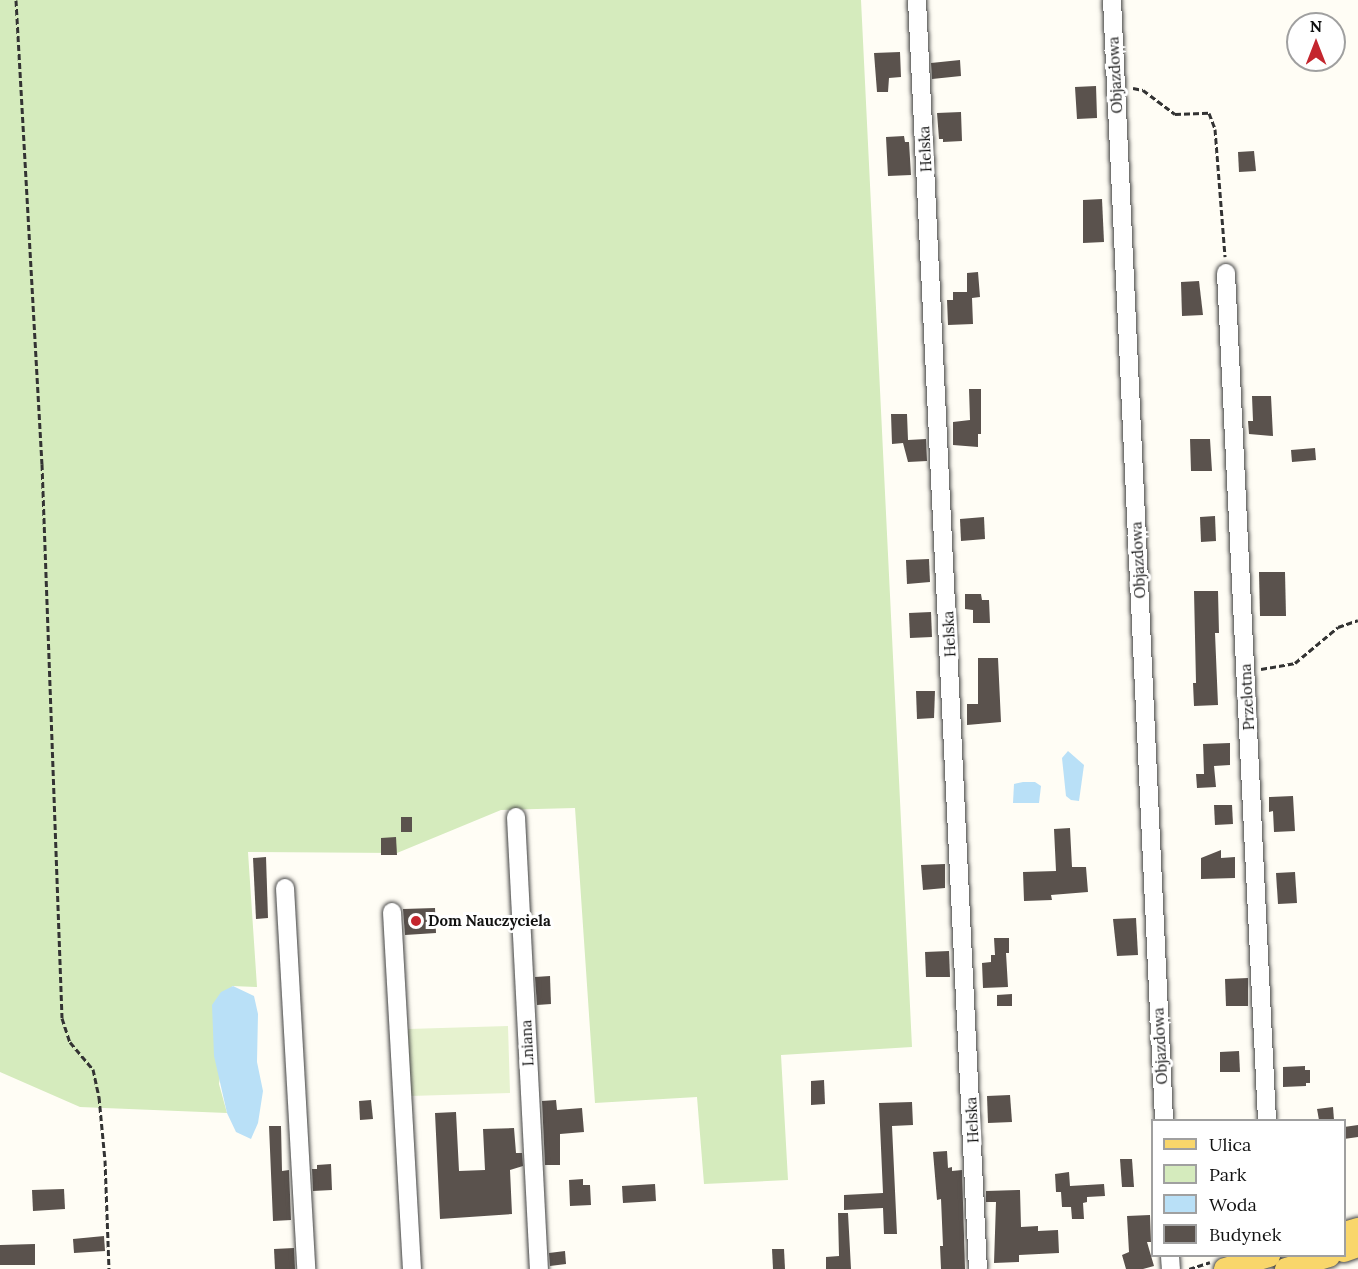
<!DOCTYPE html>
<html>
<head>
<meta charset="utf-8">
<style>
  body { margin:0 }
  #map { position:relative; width:1358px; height:1269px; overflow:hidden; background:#fffdf5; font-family:Lora,serif }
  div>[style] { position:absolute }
  .green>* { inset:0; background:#d5ebbd }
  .pitch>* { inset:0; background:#e6f2cf }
  .water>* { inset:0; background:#b9e0f7 }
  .building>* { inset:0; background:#5a524d }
  .path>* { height:3px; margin-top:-1.5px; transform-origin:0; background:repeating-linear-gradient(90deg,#333 0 6px,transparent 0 9px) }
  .roads { filter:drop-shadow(0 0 2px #444) drop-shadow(0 0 2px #444) }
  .minor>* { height:18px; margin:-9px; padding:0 9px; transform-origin:9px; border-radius:9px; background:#fff }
  .major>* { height:22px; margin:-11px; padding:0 11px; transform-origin:11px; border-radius:11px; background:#f9d66b }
  .dots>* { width:16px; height:16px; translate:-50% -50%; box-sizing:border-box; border:3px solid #fff; border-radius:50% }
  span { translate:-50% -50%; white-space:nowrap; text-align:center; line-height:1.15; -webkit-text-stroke:6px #fff; paint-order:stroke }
  .street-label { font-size:15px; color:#111 }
  .poi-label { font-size:15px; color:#111; font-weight:700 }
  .left { translate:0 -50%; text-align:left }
  .legend { position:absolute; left:1151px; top:1119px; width:195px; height:138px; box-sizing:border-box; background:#fff; border:2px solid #a0a0a0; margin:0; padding:8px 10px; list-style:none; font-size:18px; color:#111 }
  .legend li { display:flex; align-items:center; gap:12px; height:30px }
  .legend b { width:30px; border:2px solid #a0a0a0 }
  .north { position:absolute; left:1286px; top:12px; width:60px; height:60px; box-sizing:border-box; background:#fff; border:2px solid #a0a0a0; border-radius:50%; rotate:0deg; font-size:16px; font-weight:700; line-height:24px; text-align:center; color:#111 }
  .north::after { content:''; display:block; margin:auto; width:21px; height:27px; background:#c4262e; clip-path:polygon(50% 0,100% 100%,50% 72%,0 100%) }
</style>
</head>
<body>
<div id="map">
  <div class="green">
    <i style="clip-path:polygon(0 0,861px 0,912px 1047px,781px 1055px,788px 1180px,704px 1184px,697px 1097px,595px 1103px,575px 808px,501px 810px,397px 853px,248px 852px,257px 987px,232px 986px,219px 1084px,227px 1113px,80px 1107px,0 1072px)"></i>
  </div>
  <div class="pitch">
    <i style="clip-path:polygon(508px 1026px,510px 1093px,410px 1096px,408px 1029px)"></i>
  </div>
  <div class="water">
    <i style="clip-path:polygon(1068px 751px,1084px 765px,1079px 801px,1071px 800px,1066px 796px,1062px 758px)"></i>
    <i style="clip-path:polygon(1023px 782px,1035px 782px,1041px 786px,1039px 803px,1013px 803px,1014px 784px)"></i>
    <i style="clip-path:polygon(233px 986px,254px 996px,258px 1014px,257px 1062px,263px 1091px,258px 1123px,251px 1139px,236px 1132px,227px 1113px,214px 1056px,212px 1005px,221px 992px)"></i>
  </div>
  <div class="building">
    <i style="clip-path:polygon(900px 52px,901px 77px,889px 78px,888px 92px,877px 92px,874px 53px)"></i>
    <i style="clip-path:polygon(960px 60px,961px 76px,932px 79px,931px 63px)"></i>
    <i style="clip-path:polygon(1096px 86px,1097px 118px,1077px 119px,1075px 87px)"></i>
    <i style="clip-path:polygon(961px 112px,962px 141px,943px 142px,943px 139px,939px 139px,937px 113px)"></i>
    <i style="clip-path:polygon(904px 136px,905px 142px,909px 142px,911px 175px,888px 176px,886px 137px)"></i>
    <i style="clip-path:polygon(1254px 151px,1256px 171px,1239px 172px,1238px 152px)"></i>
    <i style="clip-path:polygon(1102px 199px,1104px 242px,1083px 243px,1083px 200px)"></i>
    <i style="clip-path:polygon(978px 272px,980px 297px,972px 298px,973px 324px,948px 325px,947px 300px,953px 300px,953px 292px,967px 292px,967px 273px)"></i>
    <i style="clip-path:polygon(1199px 281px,1203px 315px,1182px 316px,1181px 282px)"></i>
    <i style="clip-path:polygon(969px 389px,981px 389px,981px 434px,978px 434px,978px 447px,953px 445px,953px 422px,970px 420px)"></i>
    <i style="clip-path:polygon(1252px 396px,1271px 396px,1273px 436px,1249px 434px,1248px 421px,1253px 421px)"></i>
    <i style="clip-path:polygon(891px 414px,907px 414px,908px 440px,926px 439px,927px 461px,908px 462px,903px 443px,892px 444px)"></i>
    <i style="clip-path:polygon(1190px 439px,1210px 439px,1212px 471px,1191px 471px)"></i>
    <i style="clip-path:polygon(1315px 448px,1316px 460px,1292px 462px,1291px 450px)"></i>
    <i style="clip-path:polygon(1215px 516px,1216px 541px,1201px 542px,1200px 517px)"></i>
    <i style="clip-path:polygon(984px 517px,985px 539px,961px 541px,960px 519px)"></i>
    <i style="clip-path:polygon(929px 559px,930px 582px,907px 584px,906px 560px)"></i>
    <i style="clip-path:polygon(1259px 572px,1285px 572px,1286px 616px,1260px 616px)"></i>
    <i style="clip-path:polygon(1194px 591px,1218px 591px,1219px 633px,1215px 633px,1218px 705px,1194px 706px,1193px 683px,1196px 683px)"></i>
    <i style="clip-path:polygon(965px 594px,981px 594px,982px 600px,989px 600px,990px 623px,973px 623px,973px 610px,965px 609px)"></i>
    <i style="clip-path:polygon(931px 612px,932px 637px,910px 638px,909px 613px)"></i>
    <i style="clip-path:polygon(978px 658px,998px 658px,1001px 722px,967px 725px,967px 704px,978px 704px)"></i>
    <i style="clip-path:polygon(916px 691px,935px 691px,934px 718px,917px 719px)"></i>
    <i style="clip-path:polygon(1230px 743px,1230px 765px,1214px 766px,1216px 787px,1197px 788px,1196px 774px,1204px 774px,1203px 744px)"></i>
    <i style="clip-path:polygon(1293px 796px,1295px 831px,1274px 832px,1273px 811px,1269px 812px,1269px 797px)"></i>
    <i style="clip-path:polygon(1214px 805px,1232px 805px,1233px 824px,1215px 825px)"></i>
    <i style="clip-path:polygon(401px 817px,412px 817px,412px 832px,401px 832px)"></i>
    <i style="clip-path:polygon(1070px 828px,1072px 867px,1086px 867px,1088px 892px,1051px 895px,1052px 900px,1024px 901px,1023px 872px,1056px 871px,1054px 829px)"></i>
    <i style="clip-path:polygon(396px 837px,397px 855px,381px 855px,381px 838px)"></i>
    <i style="clip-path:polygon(1221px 850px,1221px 858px,1235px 857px,1235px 878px,1201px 879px,1201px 858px)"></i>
    <i style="clip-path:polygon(266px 857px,268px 918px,256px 919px,253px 858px)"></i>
    <i style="clip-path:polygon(945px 864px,945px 888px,923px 890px,921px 865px)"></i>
    <i style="clip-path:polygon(1295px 872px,1297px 903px,1278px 904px,1276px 873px)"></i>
    <i style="clip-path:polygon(435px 908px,436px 933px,405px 935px,403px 909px)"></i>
    <i style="clip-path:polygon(1136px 918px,1138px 955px,1117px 956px,1113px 919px)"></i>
    <i style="clip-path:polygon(994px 938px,1009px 938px,1009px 953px,1006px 953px,1008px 987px,983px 988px,982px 963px,991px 962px,991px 955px,995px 955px)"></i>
    <i style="clip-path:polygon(949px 951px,950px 977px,926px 977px,925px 952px)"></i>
    <i style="clip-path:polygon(550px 976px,551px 1004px,537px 1005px,535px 977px)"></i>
    <i style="clip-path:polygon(1248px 978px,1248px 1006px,1226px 1006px,1225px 979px)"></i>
    <i style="clip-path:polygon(1012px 994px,1012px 1006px,997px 1006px,997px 995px)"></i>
    <i style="clip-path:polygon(1239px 1051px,1240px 1072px,1220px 1072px,1220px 1052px)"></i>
    <i style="clip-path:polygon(1305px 1066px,1305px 1070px,1310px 1070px,1310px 1083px,1306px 1083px,1306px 1086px,1283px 1087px,1283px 1067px)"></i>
    <i style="clip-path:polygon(824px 1080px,825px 1104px,811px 1105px,811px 1081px)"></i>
    <i style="clip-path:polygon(1010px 1095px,1012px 1122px,988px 1123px,987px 1096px)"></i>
    <i style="clip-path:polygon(371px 1100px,373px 1119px,360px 1120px,359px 1101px)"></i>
    <i style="clip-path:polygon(556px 1100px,557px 1110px,582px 1108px,584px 1132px,560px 1134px,560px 1165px,545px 1165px,542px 1101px)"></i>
    <i style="clip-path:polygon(912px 1102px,913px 1125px,892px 1126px,897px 1234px,884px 1234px,883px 1208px,844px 1210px,844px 1195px,883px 1193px,879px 1103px)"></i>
    <i style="clip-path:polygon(1333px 1107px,1334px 1120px,1319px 1120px,1317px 1109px)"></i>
    <i style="clip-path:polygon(456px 1112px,459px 1171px,485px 1170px,483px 1129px,514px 1128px,516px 1153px,522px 1153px,523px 1166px,510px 1170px,512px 1214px,440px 1219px,435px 1113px)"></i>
    <i style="clip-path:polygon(1358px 1125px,1358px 1137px,1344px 1139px,1344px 1127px)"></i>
    <i style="clip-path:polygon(269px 1126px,281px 1126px,282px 1171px,289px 1170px,291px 1220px,273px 1221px)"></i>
    <i style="clip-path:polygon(947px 1151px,948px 1168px,952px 1167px,952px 1171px,962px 1170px,965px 1269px,941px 1269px,940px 1246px,943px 1246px,941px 1199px,937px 1200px,933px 1152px)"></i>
    <i style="clip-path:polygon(1120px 1159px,1132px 1159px,1134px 1187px,1122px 1187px)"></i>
    <i style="clip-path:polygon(331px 1164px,332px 1190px,313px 1191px,312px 1169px,317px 1169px,317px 1165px)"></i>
    <i style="clip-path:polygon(1069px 1172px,1070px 1186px,1104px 1184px,1105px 1196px,1087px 1197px,1087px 1202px,1083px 1203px,1084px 1219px,1072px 1219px,1071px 1207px,1062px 1207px,1061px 1192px,1056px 1192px,1055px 1174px)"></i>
    <i style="clip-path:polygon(583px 1179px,583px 1185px,590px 1185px,591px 1205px,570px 1206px,569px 1180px)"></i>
    <i style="clip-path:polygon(655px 1184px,656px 1201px,623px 1203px,622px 1186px)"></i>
    <i style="clip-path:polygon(64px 1189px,65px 1209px,33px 1211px,32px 1190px)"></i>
    <i style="clip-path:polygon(1020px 1190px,1021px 1227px,1038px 1226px,1038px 1231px,1058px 1230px,1059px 1253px,1019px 1255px,1019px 1262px,994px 1263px,996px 1202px,986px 1202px,986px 1191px)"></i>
    <i style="clip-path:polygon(838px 1213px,848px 1213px,851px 1269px,826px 1269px,826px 1257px,839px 1256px)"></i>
    <i style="clip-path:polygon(1150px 1215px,1151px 1242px,1147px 1242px,1154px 1266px,1143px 1269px,1126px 1269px,1122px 1255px,1129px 1252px,1127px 1216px)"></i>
    <i style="clip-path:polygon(104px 1236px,105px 1251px,74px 1253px,73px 1239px)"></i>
    <i style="clip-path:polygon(35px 1244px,35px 1265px,0 1265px,0 1245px)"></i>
    <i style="clip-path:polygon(294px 1248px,295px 1269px,275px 1269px,274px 1249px)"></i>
    <i style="clip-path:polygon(772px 1249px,784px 1249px,785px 1269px,773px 1269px)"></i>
    <i style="clip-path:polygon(565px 1251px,566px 1264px,550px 1266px,549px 1253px)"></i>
  </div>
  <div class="path">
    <i style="left:16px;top:0;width:465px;rotate:86.8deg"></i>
    <i style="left:42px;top:464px;width:554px;rotate:87.93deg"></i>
    <i style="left:62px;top:1018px;width:25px;rotate:72deg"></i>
    <i style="left:70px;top:1042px;width:35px;rotate:50deg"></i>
    <i style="left:93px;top:1069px;width:29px;rotate:78deg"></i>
    <i style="left:99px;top:1097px;width:63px;rotate:84.6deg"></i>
    <i style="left:105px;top:1160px;width:109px;rotate:87.9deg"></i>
    <i style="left:1133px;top:88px;width:10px;rotate:11deg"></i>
    <i style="left:1143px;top:90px;width:40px;rotate:37deg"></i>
    <i style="left:1175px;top:114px;width:34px;rotate:-2deg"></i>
    <i style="left:1209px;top:113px;width:17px;rotate:69deg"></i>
    <i style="left:1215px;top:129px;width:128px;rotate:85.5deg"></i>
    <i style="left:1261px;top:669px;width:35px;rotate:-10deg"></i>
    <i style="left:1295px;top:663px;width:56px;rotate:-39.9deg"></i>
    <i style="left:1338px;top:627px;width:21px;rotate:-19deg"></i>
    <i style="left:1189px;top:1269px;width:22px;rotate:-18deg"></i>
  </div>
  <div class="roads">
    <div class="minor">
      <i style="left:917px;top:0;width:1270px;rotate:87.25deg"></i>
      <i style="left:1112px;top:0;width:1121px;rotate:87.34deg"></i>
      <i style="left:1226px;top:273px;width:848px;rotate:87.23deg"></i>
      <i style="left:516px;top:817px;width:453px;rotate:87.1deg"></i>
      <i style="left:285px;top:888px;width:382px;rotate:86.8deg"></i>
      <i style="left:392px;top:912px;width:358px;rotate:86.8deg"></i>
      <i style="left:1170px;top:1256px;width:13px;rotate:86deg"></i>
    </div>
    <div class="major">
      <i style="left:1344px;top:1233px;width:15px;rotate:-16deg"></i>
      <i style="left:1344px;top:1251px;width:15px;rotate:-20deg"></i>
      <i style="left:1225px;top:1269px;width:46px;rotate:-16.5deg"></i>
      <i style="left:1286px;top:1269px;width:45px;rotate:-16.8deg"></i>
    </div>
  </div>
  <div class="dots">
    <i style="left:416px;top:921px;background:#c4262e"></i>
  </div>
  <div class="street-label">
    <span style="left:1115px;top:75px;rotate:-93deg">Objazdowa</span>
    <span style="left:925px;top:149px;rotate:-93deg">Helska</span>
    <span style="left:1138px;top:560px;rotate:-93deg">Objazdowa</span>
    <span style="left:949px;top:634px;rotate:-93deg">Helska</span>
    <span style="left:1247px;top:697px;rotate:-93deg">Przelotna</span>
    <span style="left:527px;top:1043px;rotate:-93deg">Lniana</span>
    <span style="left:1160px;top:1046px;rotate:-93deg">Objazdowa</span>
    <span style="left:972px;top:1120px;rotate:-93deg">Helska</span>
  </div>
  <div class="poi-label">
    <span class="left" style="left:428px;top:921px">Dom Nauczyciela</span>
  </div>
  <ul class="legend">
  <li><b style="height:8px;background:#f9d66b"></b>Ulica</li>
  <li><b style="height:16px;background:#d5ebbd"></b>Park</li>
  <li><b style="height:16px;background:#b9e0f7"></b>Woda</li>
  <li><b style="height:16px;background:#5a524d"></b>Budynek</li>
  </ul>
  <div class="north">N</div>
</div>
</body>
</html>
